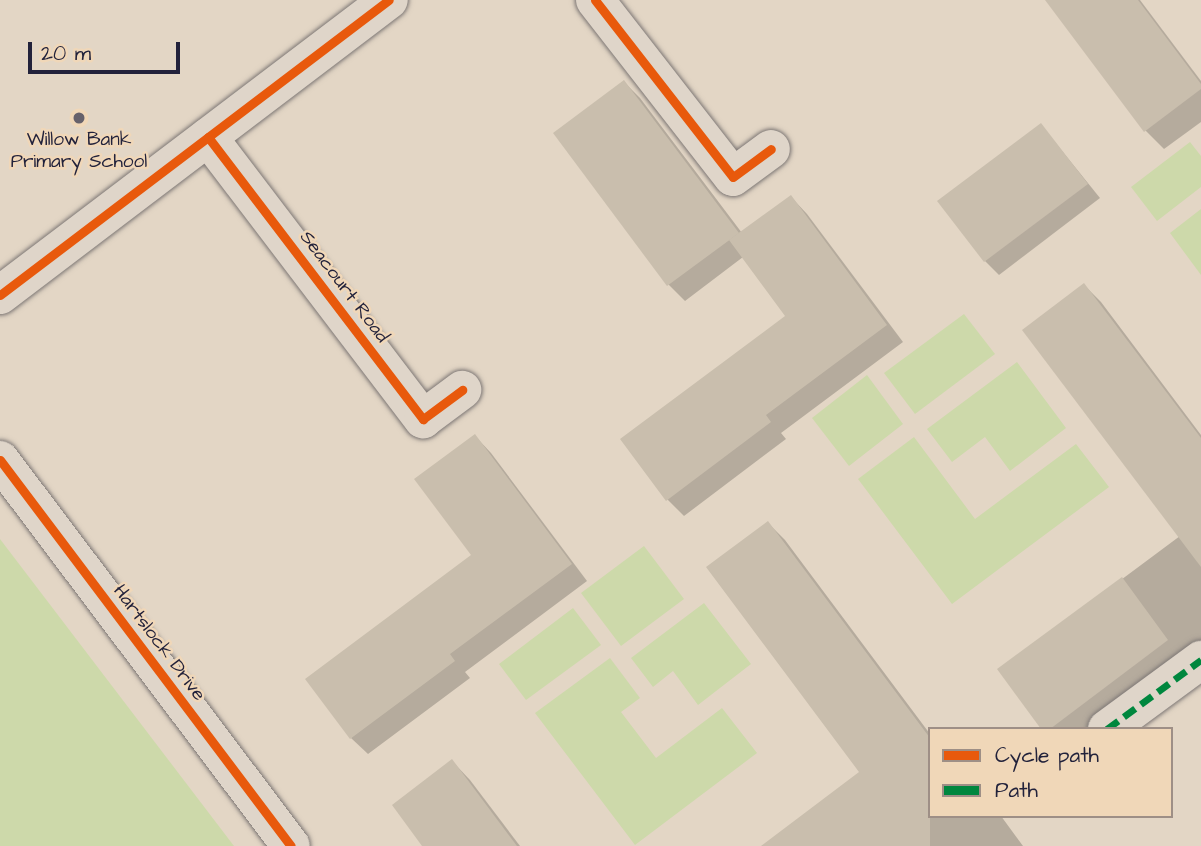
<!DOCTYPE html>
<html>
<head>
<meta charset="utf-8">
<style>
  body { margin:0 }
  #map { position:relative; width:1201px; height:846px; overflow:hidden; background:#e3d6c5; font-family:"Architects Daughter",sans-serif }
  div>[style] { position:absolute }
  .green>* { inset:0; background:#cdd9aa }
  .shadow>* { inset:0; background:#0003 }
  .building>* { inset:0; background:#c9bead }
  .roads { filter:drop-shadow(0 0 2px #7d7775) drop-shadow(0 0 2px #7d7775) }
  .minor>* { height:38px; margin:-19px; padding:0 19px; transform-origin:19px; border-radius:19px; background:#dfd5c9 }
  .quiet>* { height:7px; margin-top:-3.5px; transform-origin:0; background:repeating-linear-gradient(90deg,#00873e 0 14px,transparent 0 21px) }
  .cycleway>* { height:9px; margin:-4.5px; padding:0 4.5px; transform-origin:4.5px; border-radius:4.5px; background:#e8590c }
  .dots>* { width:19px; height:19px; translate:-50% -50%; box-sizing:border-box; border:4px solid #f0d7b8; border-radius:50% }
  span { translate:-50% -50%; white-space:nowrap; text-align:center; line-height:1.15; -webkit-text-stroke:5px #f0d7b8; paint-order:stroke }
  .poi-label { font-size:19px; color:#22223b }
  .street-label { font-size:19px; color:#22223b }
  .legend { position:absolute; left:928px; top:727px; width:245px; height:91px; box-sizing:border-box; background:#f0d7b8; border:2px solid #9e8f86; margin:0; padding:9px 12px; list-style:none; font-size:21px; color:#22223b }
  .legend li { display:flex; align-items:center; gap:14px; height:35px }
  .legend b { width:35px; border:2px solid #9e8f86 }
  .scale { position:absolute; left:28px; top:42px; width:152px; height:32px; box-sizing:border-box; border:4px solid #22223b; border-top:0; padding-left:9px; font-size:21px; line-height:24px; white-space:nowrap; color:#22223b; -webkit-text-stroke:5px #f0d7b8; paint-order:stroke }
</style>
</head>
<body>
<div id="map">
  <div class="green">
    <i style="clip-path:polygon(1190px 142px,1201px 156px,1201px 187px,1157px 221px,1131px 187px)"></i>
    <i style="clip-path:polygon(1201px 209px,1201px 275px,1170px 233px)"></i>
    <i style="clip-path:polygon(964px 314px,995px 354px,915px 414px,884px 373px)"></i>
    <i style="clip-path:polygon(1017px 362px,1066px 428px,1010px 471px,985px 437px,952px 462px,927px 429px)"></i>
    <i style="clip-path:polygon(867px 375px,903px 424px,849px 466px,812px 418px)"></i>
    <i style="clip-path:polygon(914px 437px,975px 519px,1076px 444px,1109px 487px,952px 604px,858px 479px)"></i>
    <i style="clip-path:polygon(0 539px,234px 846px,0 846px)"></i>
    <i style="clip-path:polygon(644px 546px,684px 599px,621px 646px,581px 593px)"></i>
    <i style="clip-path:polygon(704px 603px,751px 664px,698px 705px,673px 671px,653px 687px,631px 658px)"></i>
    <i style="clip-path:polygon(573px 608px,601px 645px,526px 700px,499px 664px)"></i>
    <i style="clip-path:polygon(610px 658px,640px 698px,621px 712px,656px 758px,722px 708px,757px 753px,635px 845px,535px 713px)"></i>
  </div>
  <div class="shadow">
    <i style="clip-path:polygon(1054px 0,1140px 0,1201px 81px,1201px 122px,1164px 149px,1146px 131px,1049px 3px)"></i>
    <i style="clip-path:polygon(624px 82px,640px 98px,742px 233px,791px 197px,807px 214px,903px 342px,781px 433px,786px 439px,684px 516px,667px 499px,788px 316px,743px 257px,685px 301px,669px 285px,556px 134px)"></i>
    <i style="clip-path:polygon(1041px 125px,1100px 198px,999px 275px,985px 261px)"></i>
    <i style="clip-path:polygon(1084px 285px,1101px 302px,1201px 435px,1201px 646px,1089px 729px,1043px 729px,1000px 670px,1180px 536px)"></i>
    <i style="clip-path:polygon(475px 436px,491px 453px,587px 581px,465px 672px,470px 678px,368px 754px,351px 738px,473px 555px)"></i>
    <i style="clip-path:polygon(768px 523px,785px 540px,930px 734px,930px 816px,1001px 816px,1023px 846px,764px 846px,861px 773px)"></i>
    <i style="clip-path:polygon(452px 761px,470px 780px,520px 846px,424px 846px)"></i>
  </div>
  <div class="building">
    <i style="clip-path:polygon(1045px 0,1138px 0,1201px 84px,1201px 89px,1144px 132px)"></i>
    <i style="clip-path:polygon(624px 80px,739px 233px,667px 286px,553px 133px)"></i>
    <i style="clip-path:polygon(1041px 123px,1088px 184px,984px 262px,937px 201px)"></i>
    <i style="clip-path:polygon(791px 195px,887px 325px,766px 415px,771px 422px,666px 501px,620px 439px,785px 316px,729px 240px)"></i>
    <i style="clip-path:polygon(1084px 283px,1201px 438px,1201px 567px,1022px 330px)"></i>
    <i style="clip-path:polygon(475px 434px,572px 564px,450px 654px,455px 661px,350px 739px,305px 679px,471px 555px,414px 479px)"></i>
    <i style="clip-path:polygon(768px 521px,930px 738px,930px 846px,761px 846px,859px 772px,706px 567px)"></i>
    <i style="clip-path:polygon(1122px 577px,1168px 640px,1050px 729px,1041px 729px,997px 669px)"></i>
    <i style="clip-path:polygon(452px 759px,517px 846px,422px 846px,392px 805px)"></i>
  </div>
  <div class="roads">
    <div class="minor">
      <i style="left:595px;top:0;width:224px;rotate:52.1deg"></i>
      <i style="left:733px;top:177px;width:47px;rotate:-36.4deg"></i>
      <i style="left:208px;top:137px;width:355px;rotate:52.7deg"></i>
      <i style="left:423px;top:419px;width:49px;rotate:-36.6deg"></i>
      <i style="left:0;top:295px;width:488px;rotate:-37.2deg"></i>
      <i style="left:0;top:460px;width:483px;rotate:53deg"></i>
      <i style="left:1107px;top:729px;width:117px;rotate:-36.3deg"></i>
    </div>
  </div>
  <div class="quiet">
    <i style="left:1107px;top:729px;width:117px;rotate:-36.3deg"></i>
  </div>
  <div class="cycleway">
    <i style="left:595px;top:0;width:224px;rotate:52.1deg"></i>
    <i style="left:733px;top:177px;width:47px;rotate:-36.4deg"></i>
    <i style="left:208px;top:137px;width:355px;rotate:52.7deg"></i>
    <i style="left:423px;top:419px;width:49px;rotate:-36.6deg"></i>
    <i style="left:0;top:295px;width:488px;rotate:-37.2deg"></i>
    <i style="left:0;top:460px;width:483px;rotate:53deg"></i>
  </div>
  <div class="dots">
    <i style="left:79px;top:118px;background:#66616b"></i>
  </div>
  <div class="poi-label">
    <span style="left:79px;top:151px">Willow Bank<br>Primary School</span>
  </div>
  <div class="street-label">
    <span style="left:344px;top:287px;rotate:53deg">Seacourt Road</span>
    <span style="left:159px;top:643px;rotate:53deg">Hartslock Drive</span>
  </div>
  <ul class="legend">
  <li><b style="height:9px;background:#e8590c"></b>Cycle path</li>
  <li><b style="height:9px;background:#00873e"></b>Path</li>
  </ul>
  <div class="scale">20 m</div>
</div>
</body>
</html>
